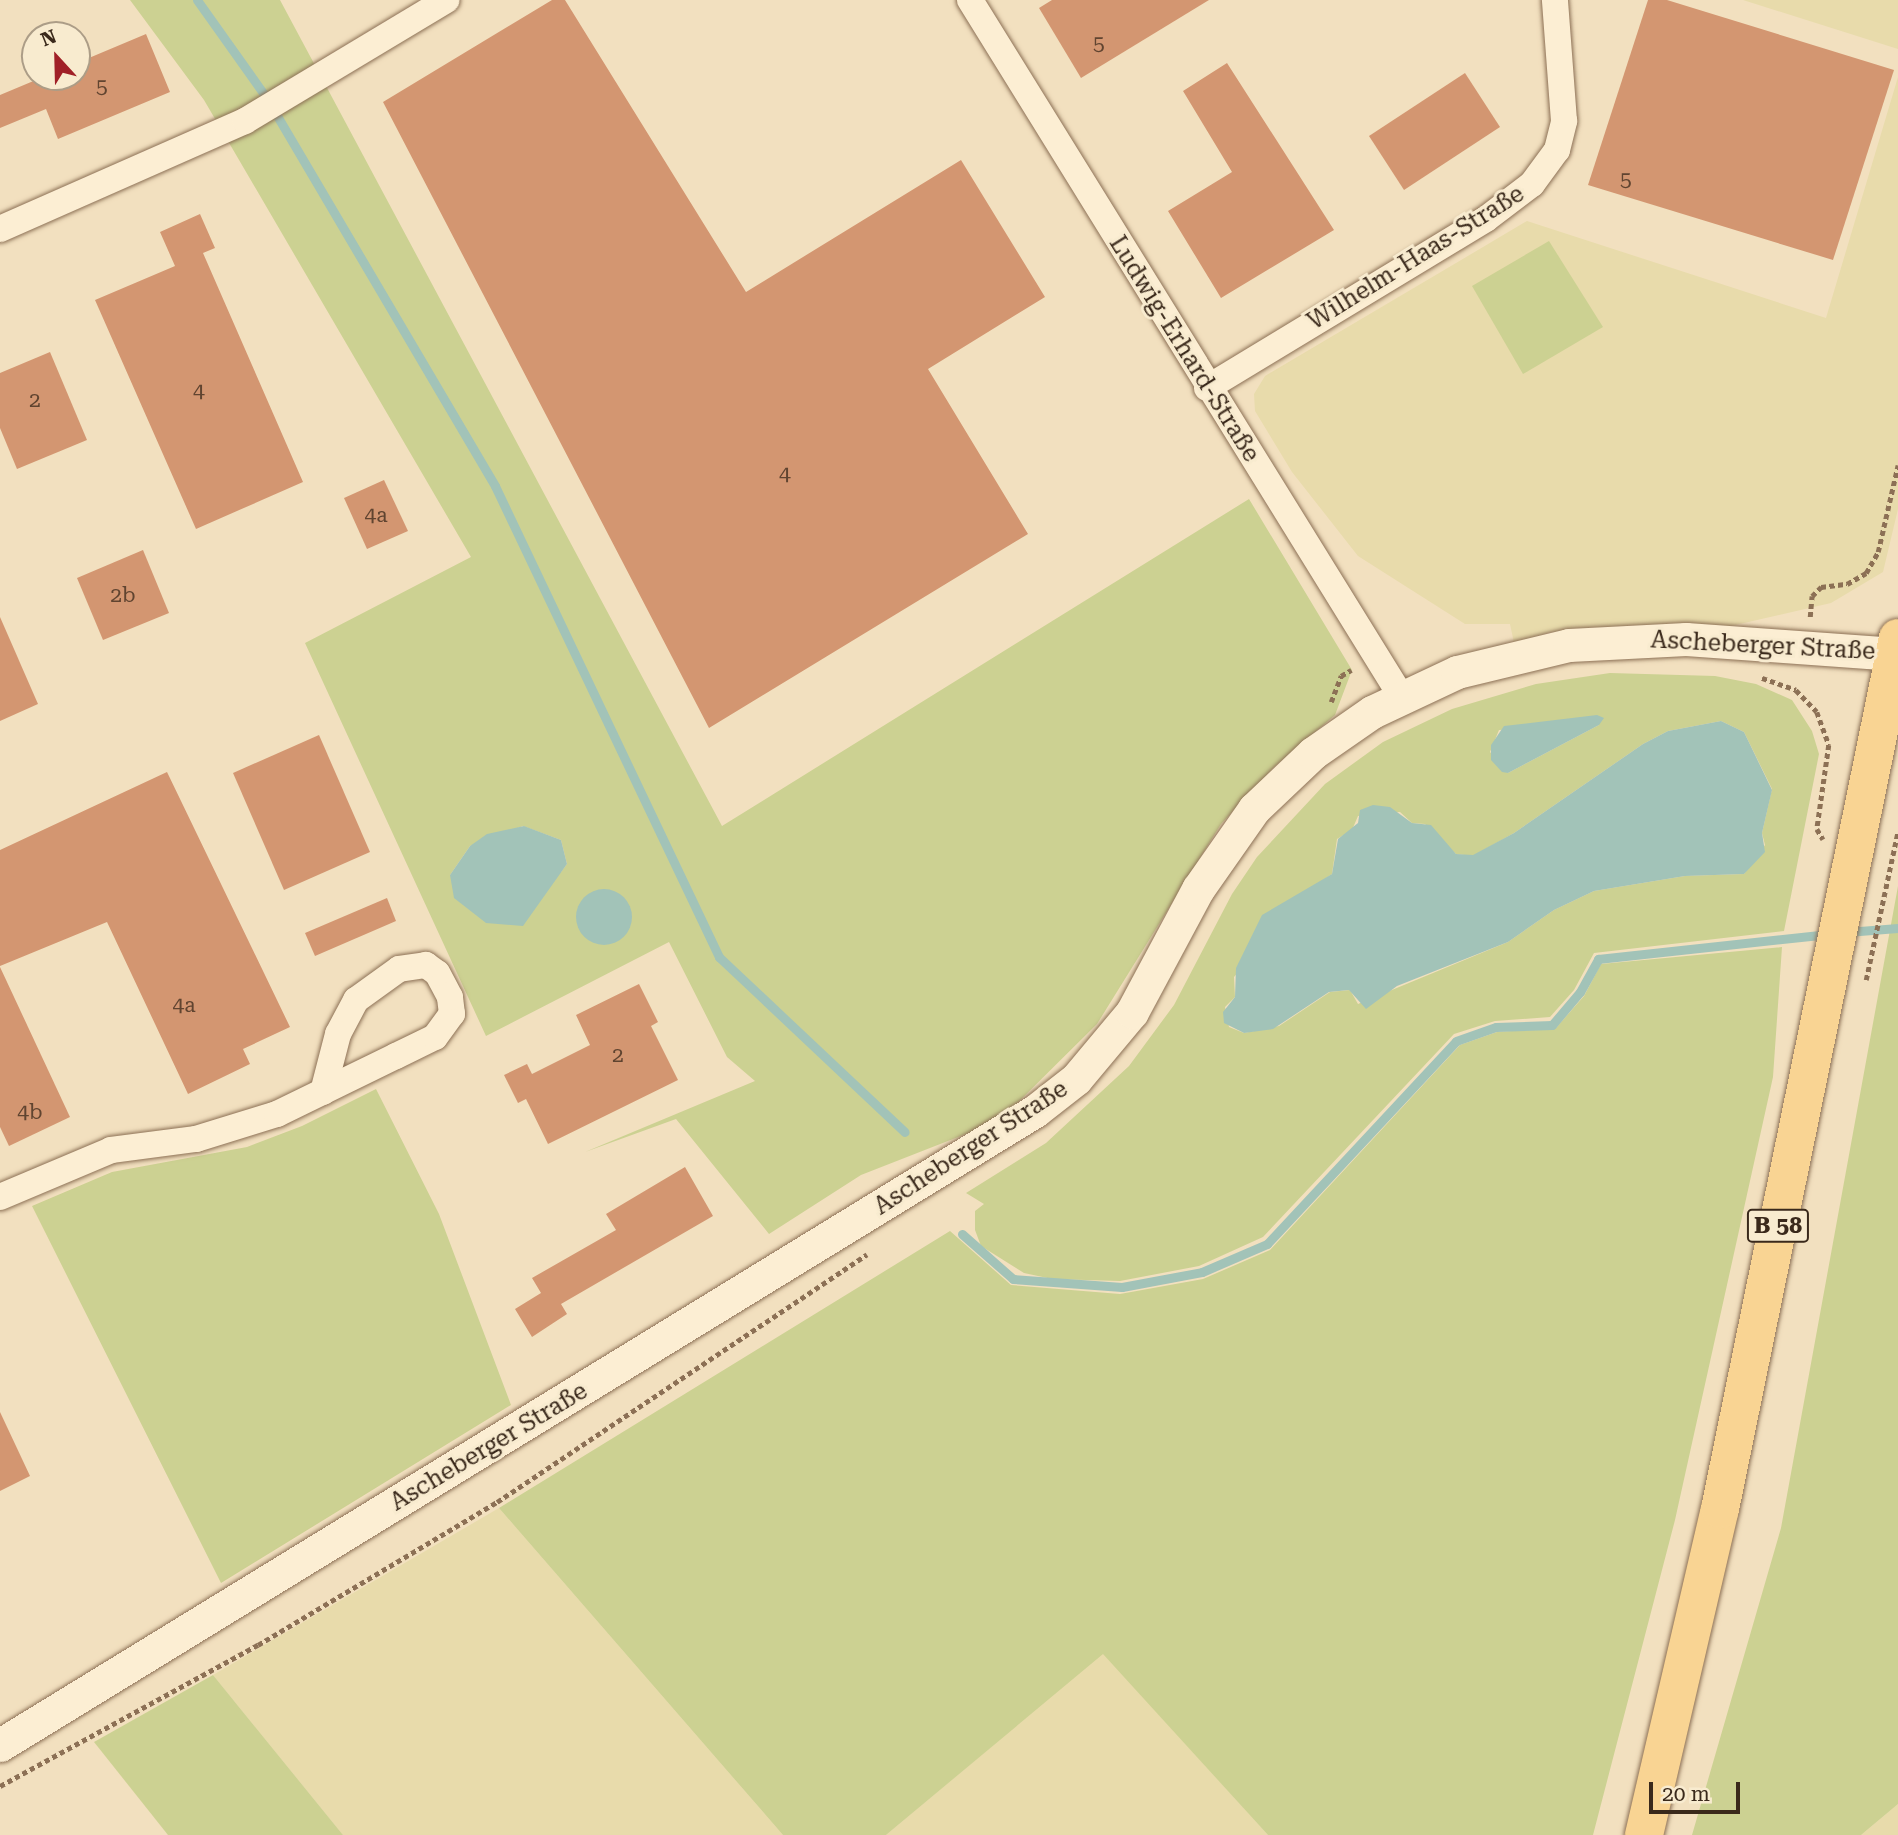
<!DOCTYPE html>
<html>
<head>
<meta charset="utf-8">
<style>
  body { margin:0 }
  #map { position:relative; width:1898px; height:1835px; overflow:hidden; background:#f2e0bf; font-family:"Roboto Serif",serif }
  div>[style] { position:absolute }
  .farmland>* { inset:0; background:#e8dbab }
  .green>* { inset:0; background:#ccd192 }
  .water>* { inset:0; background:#a2c3b8 }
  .round { border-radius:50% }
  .stream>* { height:9px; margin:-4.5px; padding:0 4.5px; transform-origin:4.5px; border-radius:4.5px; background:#a2c3b8 }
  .building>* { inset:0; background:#d39671 }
  .path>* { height:4.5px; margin-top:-2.25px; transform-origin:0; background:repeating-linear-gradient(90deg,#8c7055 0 5px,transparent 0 8.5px) }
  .roads { filter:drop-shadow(0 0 2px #8c7055) drop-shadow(0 0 2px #8c7055) }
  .minor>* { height:26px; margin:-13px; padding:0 13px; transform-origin:13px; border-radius:13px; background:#fceed3 }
  .tertiary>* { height:33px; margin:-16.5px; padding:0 16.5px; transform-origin:16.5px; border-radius:16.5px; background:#fceed3 }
  .primary>* { height:38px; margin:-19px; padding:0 19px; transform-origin:19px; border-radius:19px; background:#f9d493 }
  span { translate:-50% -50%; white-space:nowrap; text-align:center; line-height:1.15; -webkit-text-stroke:6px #f8ebcf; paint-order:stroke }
  .number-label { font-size:21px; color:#604430 }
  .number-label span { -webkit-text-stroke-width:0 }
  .shield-label span { padding:2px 5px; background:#f8ebcf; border:2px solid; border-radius:5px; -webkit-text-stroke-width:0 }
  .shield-label { font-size:23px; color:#3a291b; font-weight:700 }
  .street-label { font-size:24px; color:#3a291b }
  .north { position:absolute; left:21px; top:21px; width:70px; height:70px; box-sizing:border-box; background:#f8ebcf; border:2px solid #ac9d87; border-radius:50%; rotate:338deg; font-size:19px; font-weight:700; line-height:28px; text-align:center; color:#3a291b }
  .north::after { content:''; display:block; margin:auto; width:24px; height:32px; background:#a02027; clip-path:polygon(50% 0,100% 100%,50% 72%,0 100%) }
  .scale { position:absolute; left:1649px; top:1782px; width:91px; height:32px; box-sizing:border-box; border:4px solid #3a291b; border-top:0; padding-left:9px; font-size:21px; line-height:24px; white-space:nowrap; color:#3a291b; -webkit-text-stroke:5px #f8ebcf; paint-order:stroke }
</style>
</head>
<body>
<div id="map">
  <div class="farmland">
    <i style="clip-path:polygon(1743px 0,1898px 0,1898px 49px)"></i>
    <i style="clip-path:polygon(1898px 77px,1898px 509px,1883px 572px,1831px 603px,1731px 626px,1649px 625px,1550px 632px,1514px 643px,1510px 624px,1465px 624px,1358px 556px,1292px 472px,1255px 411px,1254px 394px,1265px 376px,1527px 221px,1826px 318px)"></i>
    <i style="clip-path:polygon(499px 1508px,783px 1835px,343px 1835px,213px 1675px)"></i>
    <i style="clip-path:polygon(1103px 1653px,1268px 1835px,886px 1835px)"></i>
    <i style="clip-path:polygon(1898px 1804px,1898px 1835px,1861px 1835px)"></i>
  </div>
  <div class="green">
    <i style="clip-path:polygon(evenodd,130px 0,280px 0,722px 826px,1249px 499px,1352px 670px,1335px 715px,1274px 767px,1221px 824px,1097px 1024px,999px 1121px,861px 1175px,769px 1234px,676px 1119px,585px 1152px,755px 1081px,727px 1057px,669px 942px,486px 1036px,305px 643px,471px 557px,204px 100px,130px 0,523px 826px,561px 840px,567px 864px,561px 872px,450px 875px,470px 846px,523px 826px)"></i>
    <i style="clip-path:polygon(1549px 241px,1603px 327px,1523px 374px,1472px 286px)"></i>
    <i style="clip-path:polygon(evenodd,1610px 673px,1715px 676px,1756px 684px,1792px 700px,1812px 731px,1819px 754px,1784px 931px,1594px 953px,1574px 990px,1550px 1017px,1495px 1021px,1454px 1034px,1263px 1237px,1199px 1266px,1120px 1281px,1052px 1279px,1024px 1273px,981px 1246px,975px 1230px,975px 1211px,984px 1204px,966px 1193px,1046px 1143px,1129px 1066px,1174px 1005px,1232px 894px,1257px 857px,1325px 784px,1383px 742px,1452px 709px,1536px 684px,1610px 673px,1721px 721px,1744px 732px,1772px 789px,1762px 833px,1765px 845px,1744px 874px,1685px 876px,1594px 891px,1554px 910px,1508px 942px,1358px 1004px,1350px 990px,1330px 992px,1279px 1026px,1244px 1033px,1229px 1027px,1225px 1007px,1235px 997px,1234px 977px,1304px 893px,1332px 874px,1337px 839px,1352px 830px,1358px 816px,1400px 812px,1412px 823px,1425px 824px,1456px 854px,1473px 856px,1514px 833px,1643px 744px,1668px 731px,1721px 721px,1610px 673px,1599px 725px,1508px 773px,1490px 752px,1499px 730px,1599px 725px)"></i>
    <i style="clip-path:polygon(1898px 886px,1898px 1804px,1861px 1835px,1692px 1835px,1781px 1528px)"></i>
    <i style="clip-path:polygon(1782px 947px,1773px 1077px,1675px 1520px,1593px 1835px,1268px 1835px,1103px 1654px,886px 1835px,783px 1835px,499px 1508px,950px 1231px,1011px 1285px,1120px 1294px,1203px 1279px,1270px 1250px,1460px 1045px,1497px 1032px,1556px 1028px,1584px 996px,1601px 964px)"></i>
    <i style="clip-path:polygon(376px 1089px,439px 1214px,511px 1405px,221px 1583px,32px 1206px,112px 1172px,247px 1147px,302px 1126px)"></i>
    <i style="clip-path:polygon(213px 1675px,343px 1835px,168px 1835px,94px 1742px)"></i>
  </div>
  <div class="water">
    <i style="clip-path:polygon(1597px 715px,1604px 718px,1599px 725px,1508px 773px,1502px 772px,1491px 760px,1491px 745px,1504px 726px)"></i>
    <i style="clip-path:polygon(1721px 721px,1744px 732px,1772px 790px,1762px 833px,1765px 852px,1744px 874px,1685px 876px,1594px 891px,1554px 910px,1508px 942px,1397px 986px,1366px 1009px,1349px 990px,1329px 992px,1273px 1029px,1244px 1033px,1224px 1023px,1223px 1012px,1235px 997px,1236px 968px,1262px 915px,1332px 874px,1338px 839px,1358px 823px,1360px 810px,1373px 805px,1390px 807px,1412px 823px,1431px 825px,1456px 854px,1473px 855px,1514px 833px,1643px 744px,1668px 731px)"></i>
    <i style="clip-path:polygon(524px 826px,561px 840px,567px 864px,523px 926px,486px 923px,454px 898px,450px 875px,470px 846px,487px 834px)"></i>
    <i class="round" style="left:576px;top:889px;width:56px;height:56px"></i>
  </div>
  <div class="stream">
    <i style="left:197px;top:0;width:119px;rotate:54.6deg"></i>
    <i style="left:266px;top:97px;width:451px;rotate:59.5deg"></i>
    <i style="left:495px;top:486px;width:522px;rotate:64.56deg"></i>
    <i style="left:719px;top:957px;width:255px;rotate:43.3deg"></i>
    <i style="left:1847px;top:932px;width:51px;rotate:-4.5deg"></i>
    <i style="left:962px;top:1234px;width:68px;rotate:41.4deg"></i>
    <i style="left:1013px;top:1279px;width:109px;rotate:4.2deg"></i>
    <i style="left:1122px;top:1287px;width:81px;rotate:-10.6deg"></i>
    <i style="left:1202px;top:1272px;width:71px;rotate:-23.3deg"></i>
    <i style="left:1267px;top:1244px;width:277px;rotate:-47deg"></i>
    <i style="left:1456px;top:1041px;width:42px;rotate:-19.3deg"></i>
    <i style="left:1496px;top:1027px;width:56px;rotate:-2deg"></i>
    <i style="left:1552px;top:1025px;width:43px;rotate:-49.7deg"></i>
    <i style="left:1580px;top:992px;width:38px;rotate:-61deg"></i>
    <i style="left:1598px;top:959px;width:230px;rotate:-6.2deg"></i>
  </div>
  <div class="building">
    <i style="clip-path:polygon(552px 0,565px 0,746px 292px,961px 160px,1045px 297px,928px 369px,1028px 534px,709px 728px,383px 102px)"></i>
    <i style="clip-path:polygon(1052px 0,1209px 0,1081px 78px,1039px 8px)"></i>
    <i style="clip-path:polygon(1648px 0,1667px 0,1894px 70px,1833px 260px,1588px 185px)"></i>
    <i style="clip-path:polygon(146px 34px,170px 92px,58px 139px,46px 109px,0 128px,0 95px,43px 77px,77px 77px,77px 63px)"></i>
    <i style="clip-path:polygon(1227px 63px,1334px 230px,1221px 298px,1168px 211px,1232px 172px,1183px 91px)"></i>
    <i style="clip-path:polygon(1465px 73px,1500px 127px,1404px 190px,1369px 136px)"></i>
    <i style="clip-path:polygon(200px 214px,215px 248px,203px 253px,303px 482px,196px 529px,95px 300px,175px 266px,160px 232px)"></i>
    <i style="clip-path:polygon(50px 352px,87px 440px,17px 469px,0 428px,0 373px)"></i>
    <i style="clip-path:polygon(384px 480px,408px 531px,367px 549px,344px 498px)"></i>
    <i style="clip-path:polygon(143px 550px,169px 613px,103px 640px,77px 578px)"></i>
    <i style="clip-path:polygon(0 617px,38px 704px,0 721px)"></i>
    <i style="clip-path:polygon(319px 735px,370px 852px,284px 890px,233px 773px)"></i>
    <i style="clip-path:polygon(167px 772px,290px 1027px,243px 1049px,250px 1064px,188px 1094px,107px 922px,0 966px,0 850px)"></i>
    <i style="clip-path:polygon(387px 898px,396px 921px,315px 956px,305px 933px)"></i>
    <i style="clip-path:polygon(0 967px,70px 1117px,9px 1146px,0 1127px)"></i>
    <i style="clip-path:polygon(639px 984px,658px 1022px,651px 1026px,678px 1080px,548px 1144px,526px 1099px,518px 1103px,504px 1075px,527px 1064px,532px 1074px,590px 1045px,576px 1015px)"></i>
    <i style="clip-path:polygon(685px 1167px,713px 1216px,561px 1304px,567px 1314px,532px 1337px,515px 1309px,541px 1293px,532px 1278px,616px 1230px,606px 1214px)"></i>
    <i style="clip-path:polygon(0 1412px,30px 1476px,0 1491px)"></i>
  </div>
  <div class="path">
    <i style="left:1810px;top:617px;width:21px;rotate:-85deg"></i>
    <i style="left:1812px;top:596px;width:13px;rotate:-45deg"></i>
    <i style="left:1821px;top:587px;width:26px;rotate:-7deg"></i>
    <i style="left:1847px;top:584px;width:22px;rotate:-30deg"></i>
    <i style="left:1866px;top:573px;width:24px;rotate:-60deg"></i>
    <i style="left:1878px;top:552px;width:89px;rotate:-77.1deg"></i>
    <i style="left:1762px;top:678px;width:36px;rotate:19deg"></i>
    <i style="left:1796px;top:690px;width:30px;rotate:46deg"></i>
    <i style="left:1817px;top:712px;width:35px;rotate:70deg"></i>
    <i style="left:1829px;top:745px;width:85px;rotate:98.1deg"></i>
    <i style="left:1817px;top:829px;width:12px;rotate:59deg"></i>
    <i style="left:1331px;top:702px;width:28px;rotate:-69deg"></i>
    <i style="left:1341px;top:676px;width:12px;rotate:-31deg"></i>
    <i style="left:1866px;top:980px;width:152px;rotate:-77.9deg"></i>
    <i style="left:0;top:1786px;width:294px;rotate:-28.7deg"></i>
    <i style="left:258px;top:1645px;width:279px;rotate:-30.9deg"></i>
    <i style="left:497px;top:1502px;width:445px;rotate:-33.8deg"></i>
  </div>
  <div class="roads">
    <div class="minor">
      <i style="left:970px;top:0;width:819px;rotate:58.23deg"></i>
      <i style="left:0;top:229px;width:268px;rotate:-23.8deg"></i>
      <i style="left:245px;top:121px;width:235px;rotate:-31deg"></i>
      <i style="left:1207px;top:388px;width:326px;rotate:-31.2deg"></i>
      <i style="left:1486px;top:219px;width:58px;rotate:-37.3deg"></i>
      <i style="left:1532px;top:184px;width:42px;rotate:-53.7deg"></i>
      <i style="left:1557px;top:150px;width:30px;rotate:-76deg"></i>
      <i style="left:1564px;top:121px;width:121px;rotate:-94.3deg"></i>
      <i style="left:0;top:1197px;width:121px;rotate:-22.9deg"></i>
      <i style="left:111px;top:1150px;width:86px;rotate:-7.4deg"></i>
      <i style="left:196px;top:1139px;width:85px;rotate:-17.2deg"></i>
      <i style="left:277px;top:1114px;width:132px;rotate:-26deg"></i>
      <i style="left:396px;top:1056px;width:43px;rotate:-26deg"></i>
      <i style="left:435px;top:1037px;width:29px;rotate:-54deg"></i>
      <i style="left:452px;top:1014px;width:17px;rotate:-97deg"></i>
      <i style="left:450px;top:997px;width:27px;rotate:-118deg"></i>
      <i style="left:437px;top:973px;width:14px;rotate:-144deg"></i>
      <i style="left:426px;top:965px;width:27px;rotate:172deg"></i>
      <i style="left:399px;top:969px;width:53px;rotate:144.2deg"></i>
      <i style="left:356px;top:1000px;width:38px;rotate:118deg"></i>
      <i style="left:338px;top:1034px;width:60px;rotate:104.5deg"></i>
    </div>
    <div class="tertiary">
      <i style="left:0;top:1745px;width:1214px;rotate:-31.49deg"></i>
      <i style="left:1035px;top:1111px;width:52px;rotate:-38deg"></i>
      <i style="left:1076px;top:1079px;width:87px;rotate:-50.1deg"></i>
      <i style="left:1132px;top:1012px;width:140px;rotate:-61.8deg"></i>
      <i style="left:1198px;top:889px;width:98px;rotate:-55deg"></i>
      <i style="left:1254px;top:809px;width:81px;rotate:-43.5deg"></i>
      <i style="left:1313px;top:753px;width:72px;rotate:-34.8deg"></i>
      <i style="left:1372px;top:712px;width:94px;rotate:-25.2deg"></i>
      <i style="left:1457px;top:672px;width:115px;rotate:-13.6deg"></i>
      <i style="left:1569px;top:645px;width:117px;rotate:-2.9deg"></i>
      <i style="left:1686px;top:639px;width:210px;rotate:4.1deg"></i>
    </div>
    <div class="primary">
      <i style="left:1644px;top:1835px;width:335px;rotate:-76.9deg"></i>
      <i style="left:1720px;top:1509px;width:889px;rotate:-78.45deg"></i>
    </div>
  </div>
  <div class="number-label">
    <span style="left:1099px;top:43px">5</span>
    <span style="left:102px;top:86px">5</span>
    <span style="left:1626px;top:179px">5</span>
    <span style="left:199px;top:391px">4</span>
    <span style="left:35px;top:400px">2</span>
    <span style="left:785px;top:474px">4</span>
    <span style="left:376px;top:515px">4a</span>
    <span style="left:123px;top:595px">2b</span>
    <span style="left:184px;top:1005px">4a</span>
    <span style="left:618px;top:1055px">2</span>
    <span style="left:30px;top:1112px">4b</span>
  </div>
  <div class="shield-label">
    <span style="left:1778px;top:1226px">B 58</span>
  </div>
  <div class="street-label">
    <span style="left:1416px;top:258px;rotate:-32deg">Wilhelm-Haas-Straße</span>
    <span style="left:1184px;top:349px;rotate:58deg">Ludwig-Erhard-Straße</span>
    <span style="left:1763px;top:646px;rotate:3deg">Ascheberger Straße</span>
    <span style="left:971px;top:1148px;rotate:-33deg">Ascheberger Straße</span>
    <span style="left:489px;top:1447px;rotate:-31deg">Ascheberger Straße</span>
  </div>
  <div class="north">N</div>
  <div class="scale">20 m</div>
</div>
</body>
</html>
